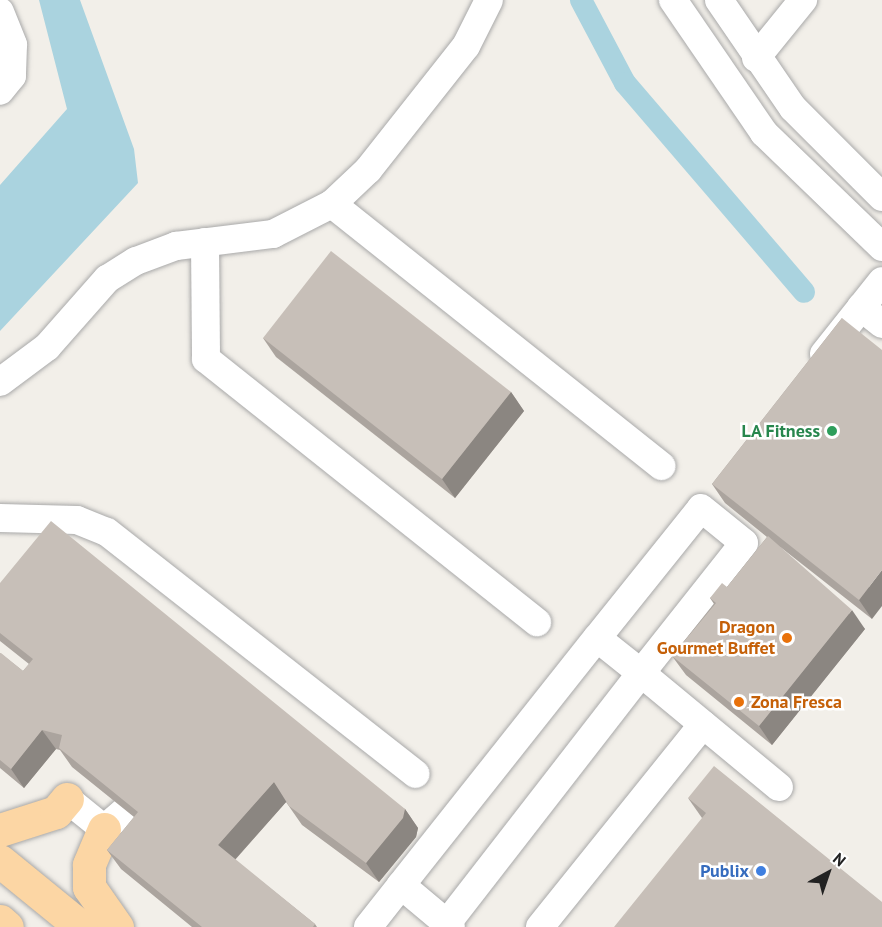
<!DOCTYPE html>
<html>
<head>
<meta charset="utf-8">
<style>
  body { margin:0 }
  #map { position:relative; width:882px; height:927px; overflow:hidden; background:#f2efe9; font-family:"PT Sans",sans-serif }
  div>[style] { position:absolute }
  .water>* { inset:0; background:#aad3df }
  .canal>* { height:22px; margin:-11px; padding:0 11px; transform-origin:11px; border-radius:11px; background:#aad3df }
  .roads { filter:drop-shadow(0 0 2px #a9a9a9) drop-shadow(0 0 2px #a9a9a9) }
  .minor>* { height:28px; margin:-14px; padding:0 14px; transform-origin:14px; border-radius:14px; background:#fff }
  .major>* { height:33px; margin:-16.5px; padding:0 16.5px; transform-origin:16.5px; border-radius:16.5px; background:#fcd6a4 }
  .wall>* { inset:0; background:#aba49e }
  .shaded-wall>* { inset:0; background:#8b8681 }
  .building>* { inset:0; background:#c7bfb8 }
  .dots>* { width:16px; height:16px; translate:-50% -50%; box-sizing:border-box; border:3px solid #fff; border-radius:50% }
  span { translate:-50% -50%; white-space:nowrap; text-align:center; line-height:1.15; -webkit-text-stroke:5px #fff; paint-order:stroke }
  .leisure-label { font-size:18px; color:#27864d; font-weight:700 }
  .right { translate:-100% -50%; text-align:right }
  .food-label { font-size:18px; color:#c56008; font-weight:700 }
  .left { translate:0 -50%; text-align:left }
  .shop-label { font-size:18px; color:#366cbe; font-weight:700 }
  .north { position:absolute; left:798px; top:843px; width:60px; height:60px; -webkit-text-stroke:4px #fff; paint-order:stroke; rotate:40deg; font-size:16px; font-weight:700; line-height:24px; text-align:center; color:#222 }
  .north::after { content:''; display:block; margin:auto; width:21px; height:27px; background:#222; clip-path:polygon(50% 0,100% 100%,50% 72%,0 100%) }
</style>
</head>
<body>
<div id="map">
  <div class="water">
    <i style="clip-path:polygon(39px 0,80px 0,134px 149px,138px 183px,0 331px,0 185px,67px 109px)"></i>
  </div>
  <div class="canal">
    <i style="left:581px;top:0;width:94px;rotate:62.1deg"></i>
    <i style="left:625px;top:83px;width:275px;rotate:49.4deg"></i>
  </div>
  <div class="roads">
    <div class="minor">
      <i style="left:673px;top:0;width:161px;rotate:55.6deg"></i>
      <i style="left:764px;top:133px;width:164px;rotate:44deg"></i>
      <i style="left:719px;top:0;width:131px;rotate:55.6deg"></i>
      <i style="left:793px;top:108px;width:126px;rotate:45deg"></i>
      <i style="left:0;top:12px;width:35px;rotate:68deg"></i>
      <i style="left:13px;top:45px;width:31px;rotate:92deg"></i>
      <i style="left:12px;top:76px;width:19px;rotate:129deg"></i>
      <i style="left:756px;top:58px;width:75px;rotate:-51deg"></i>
      <i style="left:332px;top:204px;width:421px;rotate:38.5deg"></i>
      <i style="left:205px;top:242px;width:117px;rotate:89.5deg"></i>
      <i style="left:206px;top:359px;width:423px;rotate:38.5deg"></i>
      <i style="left:861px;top:307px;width:27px;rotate:39deg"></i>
      <i style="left:824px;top:354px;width:93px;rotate:-51.5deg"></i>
      <i style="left:0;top:382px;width:59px;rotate:-36.7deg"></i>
      <i style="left:47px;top:347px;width:91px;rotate:-48.6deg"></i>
      <i style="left:107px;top:279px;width:34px;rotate:-32deg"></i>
      <i style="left:136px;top:261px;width:43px;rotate:-20.6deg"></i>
      <i style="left:176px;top:246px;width:98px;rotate:-7.1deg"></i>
      <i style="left:273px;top:234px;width:66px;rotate:-27deg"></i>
      <i style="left:332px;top:204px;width:50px;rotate:-43.4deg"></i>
      <i style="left:368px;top:170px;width:158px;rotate:-51.7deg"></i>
      <i style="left:466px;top:46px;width:51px;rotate:-63.4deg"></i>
      <i style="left:0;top:518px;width:77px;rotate:1.5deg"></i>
      <i style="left:77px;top:520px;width:32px;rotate:22deg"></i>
      <i style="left:107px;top:532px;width:392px;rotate:38.1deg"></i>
      <i style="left:67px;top:799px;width:48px;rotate:39deg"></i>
      <i style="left:104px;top:829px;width:29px;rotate:-41deg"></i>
      <i style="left:401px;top:885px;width:315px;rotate:-51.6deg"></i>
      <i style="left:597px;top:638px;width:166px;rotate:-51.3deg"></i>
      <i style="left:701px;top:508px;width:55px;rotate:39.1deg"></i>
      <i style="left:744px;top:543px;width:166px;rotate:128.4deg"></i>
      <i style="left:641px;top:673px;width:56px;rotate:-141.5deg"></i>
      <i style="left:368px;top:927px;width:53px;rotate:-51.8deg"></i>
      <i style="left:401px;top:885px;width:65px;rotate:40deg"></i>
      <i style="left:444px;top:927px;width:321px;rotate:-52.2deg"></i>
      <i style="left:641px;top:673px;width:179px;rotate:39.6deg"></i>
      <i style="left:540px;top:927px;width:260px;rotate:-51.2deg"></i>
    </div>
    <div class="major">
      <i style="left:104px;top:829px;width:39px;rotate:113deg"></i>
      <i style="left:89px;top:865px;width:22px;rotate:90deg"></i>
      <i style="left:89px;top:887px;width:49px;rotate:55deg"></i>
      <i style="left:0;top:830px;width:59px;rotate:-17.8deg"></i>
      <i style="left:56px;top:812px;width:17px;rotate:-50deg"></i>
      <i style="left:0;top:861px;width:104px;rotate:39.2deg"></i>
      <i style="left:0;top:921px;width:9px;rotate:41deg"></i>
    </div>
  </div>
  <div class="wall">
    <i style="clip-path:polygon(842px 318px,872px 619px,779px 546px,865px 629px,772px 745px,686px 675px,672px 656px,714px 604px,710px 598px,727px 587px,767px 537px,725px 503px,712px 484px)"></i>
    <i style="clip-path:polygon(263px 338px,511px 392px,524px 411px,455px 498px,276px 357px)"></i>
    <i style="clip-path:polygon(0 583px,405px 809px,418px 828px,416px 837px,379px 882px,302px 825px,286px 802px,235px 860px,315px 924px,317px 927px,192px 927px,121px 869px,107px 850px,134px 817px,72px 767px,60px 750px,56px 749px,24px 788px,0 768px,0 653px,23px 671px,29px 664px,0 641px)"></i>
    <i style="clip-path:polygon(688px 798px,882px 902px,702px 818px)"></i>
  </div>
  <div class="shaded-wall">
    <i style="clip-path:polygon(511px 392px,524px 411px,455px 498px,442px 479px)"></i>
    <i style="clip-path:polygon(882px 570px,882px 606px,872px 619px,859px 600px)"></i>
    <i style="clip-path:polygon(852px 610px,865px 629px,772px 745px,759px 726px)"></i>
    <i style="clip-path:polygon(42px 730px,56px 749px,24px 788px,11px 769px)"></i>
    <i style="clip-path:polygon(274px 782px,287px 801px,231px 864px,218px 845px)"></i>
    <i style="clip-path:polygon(405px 809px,418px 828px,416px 837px,379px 882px,366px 863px)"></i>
  </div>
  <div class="building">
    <i style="clip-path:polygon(331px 251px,511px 392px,442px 479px,263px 338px)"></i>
    <i style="clip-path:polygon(842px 318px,882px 350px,882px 570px,859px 600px,712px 484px)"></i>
    <i style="clip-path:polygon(51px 521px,405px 809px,403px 818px,366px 863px,289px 806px,274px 782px,218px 845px,315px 924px,313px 927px,202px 927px,107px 850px,138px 812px,59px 748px,62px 735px,42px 730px,11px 769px,0 760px,0 653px,1px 653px,23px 671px,33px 659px,0 633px,0 583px)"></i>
    <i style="clip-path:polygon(768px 536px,852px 610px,759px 726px,672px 656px,716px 603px,710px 598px,722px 583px,727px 587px)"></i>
    <i style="clip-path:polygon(714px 766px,882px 902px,882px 927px,614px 927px,706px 813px,688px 798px)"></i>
  </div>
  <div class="dots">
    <i style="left:832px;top:431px;background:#2e9e5b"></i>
    <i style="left:787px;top:638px;background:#e8710a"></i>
    <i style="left:739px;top:702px;background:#e8710a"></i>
    <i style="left:761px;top:871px;background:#3f7fe0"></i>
  </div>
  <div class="leisure-label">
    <span class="right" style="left:820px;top:431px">LA Fitness</span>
  </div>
  <div class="food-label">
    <span class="right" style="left:775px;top:638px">Dragon<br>Gourmet Buffet</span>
    <span class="left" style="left:751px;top:702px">Zona Fresca</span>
  </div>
  <div class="shop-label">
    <span class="right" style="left:749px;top:871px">Publix</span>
  </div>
  <div class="north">N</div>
</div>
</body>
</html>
